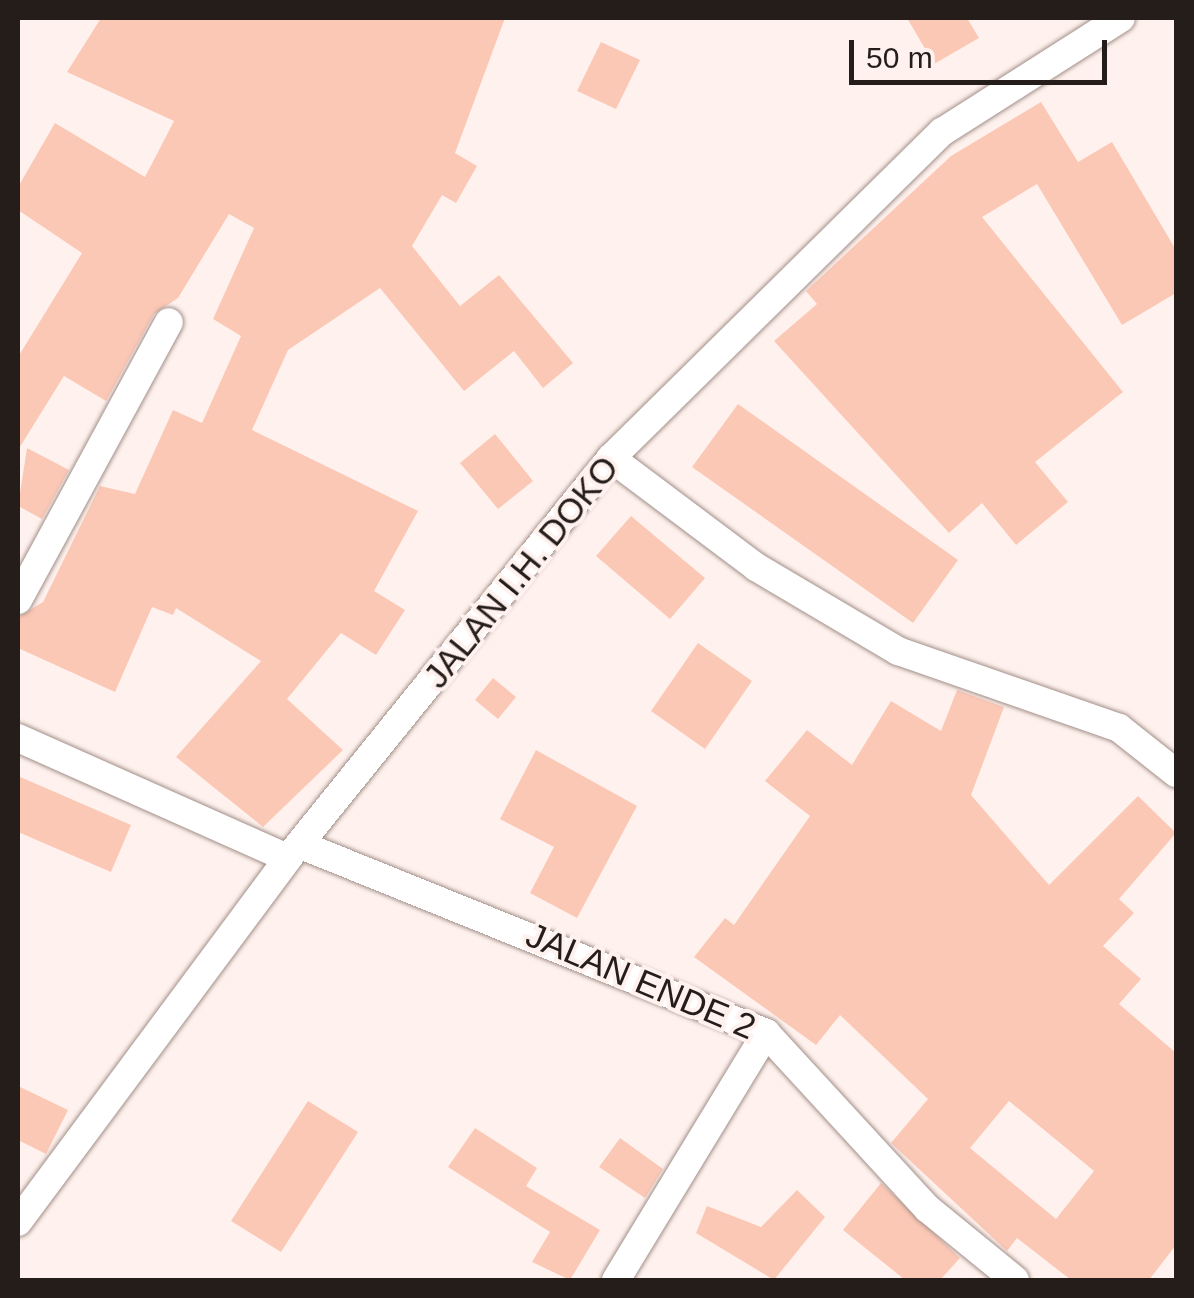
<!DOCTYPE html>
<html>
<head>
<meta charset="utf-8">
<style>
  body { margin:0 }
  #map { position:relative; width:1194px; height:1298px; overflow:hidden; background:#fff2ee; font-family:Arial,sans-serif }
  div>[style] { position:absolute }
  .building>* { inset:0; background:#fcc8b6 }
  .roads { filter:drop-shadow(0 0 2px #a28f89) drop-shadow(0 0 2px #a28f89) }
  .minor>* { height:28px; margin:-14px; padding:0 14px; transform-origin:14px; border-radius:14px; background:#fff }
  span { translate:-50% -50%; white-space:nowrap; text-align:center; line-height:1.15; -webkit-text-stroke:8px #fff2ee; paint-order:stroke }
  .street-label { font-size:35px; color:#241d1a }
  .frame { position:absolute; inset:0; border:20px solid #241d1a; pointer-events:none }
  .scale { position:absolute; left:849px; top:40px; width:258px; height:45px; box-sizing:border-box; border:5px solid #241d1a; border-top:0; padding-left:12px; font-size:30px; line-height:35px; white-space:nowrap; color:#241d1a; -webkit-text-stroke:8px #fff2ee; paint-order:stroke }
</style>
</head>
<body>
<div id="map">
  <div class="building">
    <i style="clip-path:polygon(101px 18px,505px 18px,455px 153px,477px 166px,456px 203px,442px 195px,412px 246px,460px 306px,499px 275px,573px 363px,543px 388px,514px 351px,464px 391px,380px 288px,288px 350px,252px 430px,418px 511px,374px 591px,405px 610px,376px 655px,341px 633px,287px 699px,343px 750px,263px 827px,176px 757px,261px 661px,176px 608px,173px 615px,152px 607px,115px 692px,18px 648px,18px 617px,43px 602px,100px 486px,135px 494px,173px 410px,202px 423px,241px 336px,213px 319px,254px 228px,229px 214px,178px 298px,154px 314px,106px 401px,64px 376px,18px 450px,18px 357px,82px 253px,18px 210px,18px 187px,55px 123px,145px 177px,174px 121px,67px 72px)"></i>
    <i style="clip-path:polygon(907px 18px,967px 18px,979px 38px,934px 64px)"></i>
    <i style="clip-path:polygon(601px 42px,640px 60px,616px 109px,577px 91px)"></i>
    <i style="clip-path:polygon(1041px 102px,1078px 162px,1112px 142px,1176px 250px,1176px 293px,1122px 325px,1037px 184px,982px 217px,1123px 392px,1035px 462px,1068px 502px,1016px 545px,982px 503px,949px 533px,774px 341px,817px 304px,806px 291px,951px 156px)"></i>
    <i style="clip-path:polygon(738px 404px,958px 560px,913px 623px,692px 467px)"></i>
    <i style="clip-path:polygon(495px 434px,533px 481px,498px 509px,460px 463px)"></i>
    <i style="clip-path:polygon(27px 448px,69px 470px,42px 519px,18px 506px)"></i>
    <i style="clip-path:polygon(631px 516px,705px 578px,670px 619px,596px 556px)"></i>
    <i style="clip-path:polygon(698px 643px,752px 681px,705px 749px,651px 711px)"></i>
    <i style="clip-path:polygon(493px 678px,516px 697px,498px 719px,475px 700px)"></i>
    <i style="clip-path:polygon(evenodd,957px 690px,1004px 707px,971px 795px,1049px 885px,1138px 796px,1176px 833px,1119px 899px,1134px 913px,1103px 946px,1141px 979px,1119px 1004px,1176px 1053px,1176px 1245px,1149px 1280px,1071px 1280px,1017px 1238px,1007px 1251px,891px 1143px,928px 1099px,840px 1015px,816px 1045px,694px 957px,725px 918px,734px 925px,810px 816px,765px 781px,807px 730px,852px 765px,891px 701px,941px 731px,957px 690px,1009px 1101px,1094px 1171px,1056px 1219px,970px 1148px,1009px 1101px)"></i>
    <i style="clip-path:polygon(536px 750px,637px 806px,577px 918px,530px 893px,554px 847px,500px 819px)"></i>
    <i style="clip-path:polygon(18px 776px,131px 825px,111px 872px,18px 832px)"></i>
    <i style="clip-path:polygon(18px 1086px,68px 1110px,46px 1154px,18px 1140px)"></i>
    <i style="clip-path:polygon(308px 1101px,358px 1132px,281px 1252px,231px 1221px)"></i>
    <i style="clip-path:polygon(475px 1128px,537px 1168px,526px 1186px,600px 1230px,570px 1280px,532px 1262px,550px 1232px,448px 1167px)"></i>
    <i style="clip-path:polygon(620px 1138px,663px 1169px,645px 1198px,599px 1167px)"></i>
    <i style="clip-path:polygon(881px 1183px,960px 1258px,940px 1280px,905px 1280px,843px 1230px)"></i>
    <i style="clip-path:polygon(797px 1190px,825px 1217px,774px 1280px,696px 1233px,707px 1206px,761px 1227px)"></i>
  </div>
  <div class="roads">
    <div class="minor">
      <i style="left:611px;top:458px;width:181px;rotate:36.9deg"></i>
      <i style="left:756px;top:567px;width:165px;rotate:30.6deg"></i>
      <i style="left:898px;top:651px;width:234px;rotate:19.2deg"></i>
      <i style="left:1119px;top:728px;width:73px;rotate:38.3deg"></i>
      <i style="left:18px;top:600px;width:316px;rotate:-61.5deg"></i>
      <i style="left:18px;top:738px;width:295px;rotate:24deg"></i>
      <i style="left:301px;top:845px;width:502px;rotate:22.01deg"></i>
      <i style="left:766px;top:1033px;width:239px;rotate:47.4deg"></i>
      <i style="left:928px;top:1209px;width:112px;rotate:39.2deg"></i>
      <i style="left:18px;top:1222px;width:453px;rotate:-53.4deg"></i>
      <i style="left:288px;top:858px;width:514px;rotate:-51.08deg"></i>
      <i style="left:611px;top:458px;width:465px;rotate:-44.6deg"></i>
      <i style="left:942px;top:132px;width:212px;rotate:-32.5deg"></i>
      <i style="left:616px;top:1280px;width:289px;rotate:-58.7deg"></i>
    </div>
  </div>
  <div class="street-label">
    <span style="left:521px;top:572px;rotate:-51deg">JALAN I.H. DOKO</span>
    <span style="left:641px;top:981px;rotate:23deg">JALAN ENDE 2</span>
  </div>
  <div class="frame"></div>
  <div class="scale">50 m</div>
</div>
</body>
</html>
